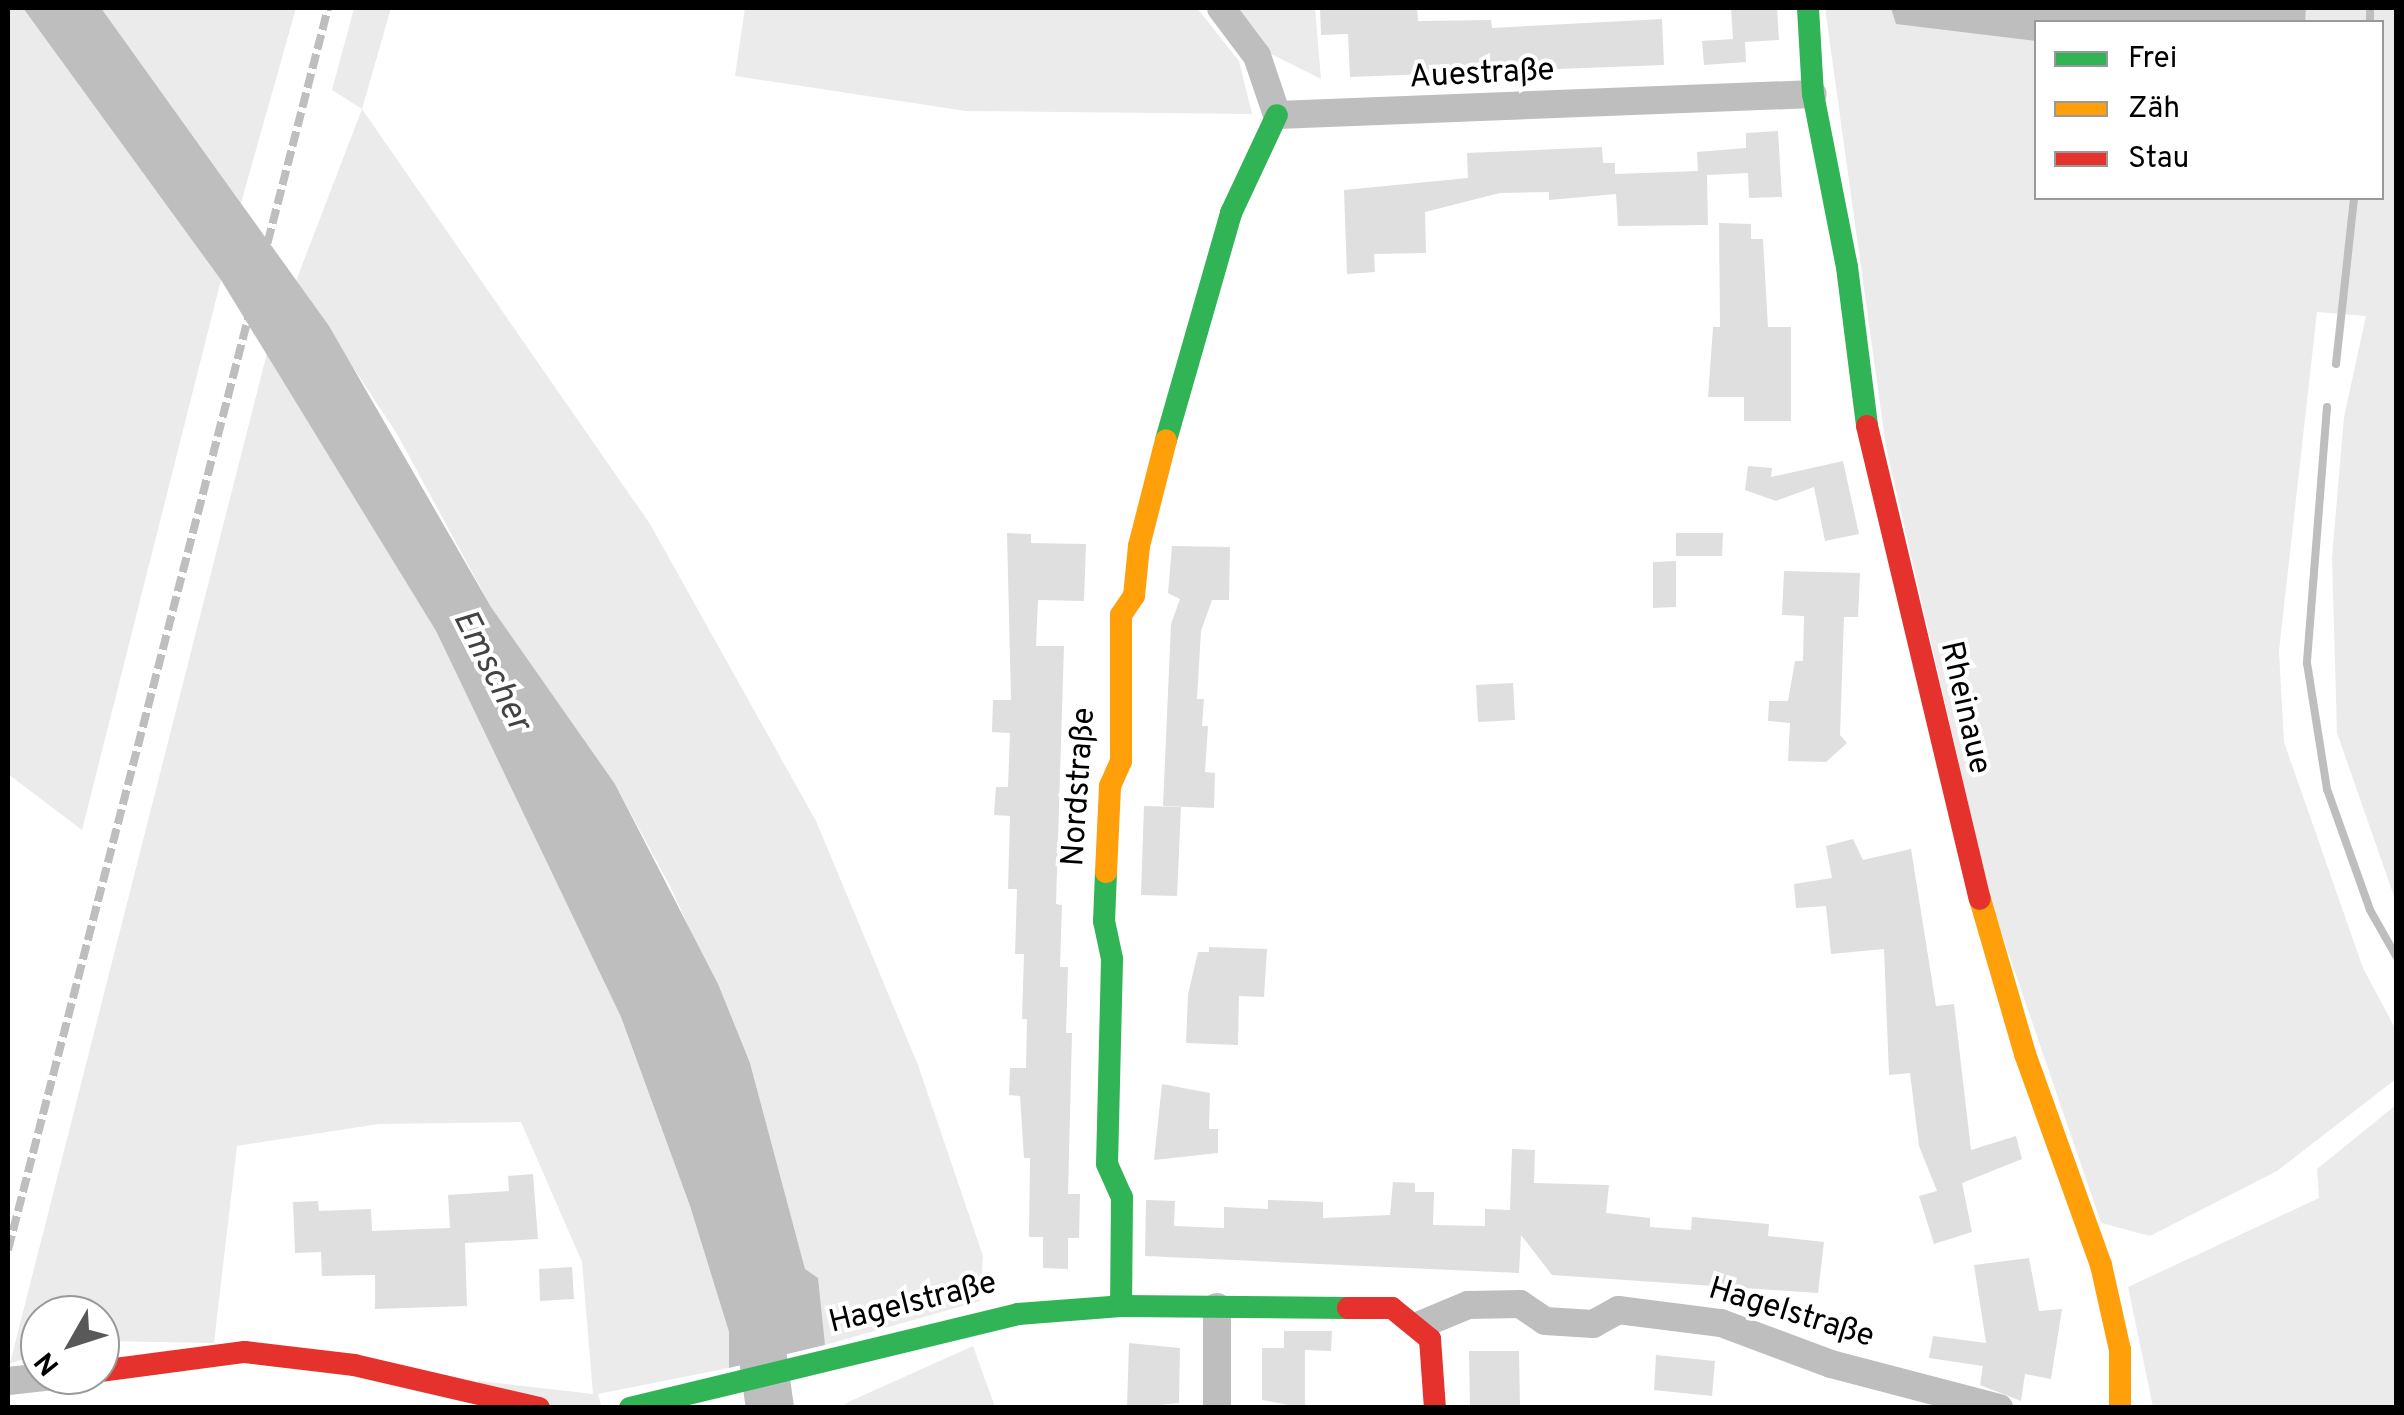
<!DOCTYPE html>
<html>
<head>
<meta charset="utf-8">
<style>
  body { margin:0 }
  #map { position:relative; width:2404px; height:1415px; overflow:hidden; background:#fff; font-family:Overpass,sans-serif }
  div>[style] { position:absolute }
  .green>* { inset:0; background:#ebebeb }
  .water>* { inset:0; background:#bebebe }
  .stream>* { height:8px; margin:-4px; padding:0 4px; transform-origin:4px; border-radius:4px; background:#bebebe }
  .river>* { height:48px; margin:-24px; padding:0 24px; transform-origin:24px; border-radius:24px; background:#bebebe }
  .building>* { inset:0; background:#dfdfdf }
  .street>* { height:28px; margin:-14px; padding:0 14px; transform-origin:14px; border-radius:14px; background:#bebebe }
  .fast>* { height:22px; margin:-11px; padding:0 11px; transform-origin:11px; border-radius:11px; background:#30b455 }
  .slow>* { height:22px; margin:-11px; padding:0 11px; transform-origin:11px; border-radius:11px; background:#ff9f0a }
  .jam>* { height:22px; margin:-11px; padding:0 11px; transform-origin:11px; border-radius:11px; background:#e5322d }
  .rail>* { height:8px; margin-top:-4px; transform-origin:0; background:repeating-linear-gradient(90deg,#bebebe 0 15px,transparent 0 20px) }
  span { translate:-50% -50%; white-space:nowrap; text-align:center; line-height:1.15; -webkit-text-stroke:8px #fff; paint-order:stroke }
  .street-label { font-size:32px; color:#000 }
  .water-label { font-size:35px; color:#434343; font-style:italic }
  .frame { position:absolute; inset:0; border:10px solid #000; pointer-events:none }
  .legend { position:absolute; left:2034px; top:20px; width:350px; height:180px; box-sizing:border-box; background:#fff; border:2px solid #999; margin:0; padding:12px 18px; list-style:none; font-size:30px; color:#000 }
  .legend li { display:flex; align-items:center; gap:20px; height:50px }
  .legend b { width:50px; border:2px solid #999 }
  .north { position:absolute; left:20px; top:1295px; width:100px; height:100px; box-sizing:border-box; background:#fff; border:2px solid #999; border-radius:50%; rotate:231deg; font-size:28px; font-weight:700; line-height:40px; text-align:center; color:#000 }
  .north::after { content:''; display:block; margin:auto; width:35px; height:45px; background:#595959; clip-path:polygon(50% 0,100% 100%,50% 72%,0 100%) }
</style>
</head>
<body>
<div id="map">
  <div class="green">
    <i style="clip-path:polygon(8px 8px,23px 8px,221px 280px,82px 830px,8px 774px)"></i>
    <i style="clip-path:polygon(101px 8px,296px 8px,241px 203px)"></i>
    <i style="clip-path:polygon(354px 8px,391px 8px,362px 109px,650px 524px,816px 821px,918px 1065px,983px 1256px,980px 1301px,825px 1345px,750px 1063px,671px 888px,615px 784px,491px 607px,397px 434px,296px 281px,362px 109px,332px 90px)"></i>
    <i style="clip-path:polygon(745px 8px,1197px 8px,1239px 61px,1252px 114px,966px 111px,735px 76px)"></i>
    <i style="clip-path:polygon(1235px 8px,1315px 8px,1321px 79px,1267px 52px)"></i>
    <i style="clip-path:polygon(evenodd,1825px 8px,2396px 8px,2396px 902px,2337px 733px,2332px 557px,2344px 417px,2366px 316px,2317px 312px,2279px 651px,2284px 742px,2363px 968px,2396px 1030px,2396px 1079px,2277px 1171px,2150px 1236px,2101px 1223px,1991px 902px,1886px 447px,1825px 8px,2036px 22px,2382px 22px,2382px 198px,2036px 198px,2036px 22px)"></i>
    <i style="clip-path:polygon(267px 353px,436px 631px,621px 1017px,690px 1206px,729px 1332px,729px 1368px,598px 1394px,602px 1408px,478px 1407px,479px 1381px,593px 1394px,582px 1262px,521px 1122px,379px 1124px,237px 1146px,214px 1343px,100px 1341px,100px 1315px,40px 1315px,40px 1355px,10px 1363px)"></i>
    <i style="clip-path:polygon(2396px 1105px,2396px 1407px,2153px 1407px,2128px 1287px,2319px 1198px,2317px 1169px)"></i>
    <i style="clip-path:polygon(973px 1346px,995px 1407px,844px 1407px,846px 1403px)"></i>
  </div>
  <div class="water">
    <i style="clip-path:polygon(23px 8px,101px 8px,329px 326px,491px 607px,615px 784px,718px 984px,750px 1063px,805px 1269px,818px 1278px,825px 1345px,729px 1368px,729px 1332px,690px 1206px,621px 1017px,436px 631px,221px 280px)"></i>
    <i style="clip-path:polygon(1891px 8px,2306px 8px,2305px 22px,2036px 22px,2036px 41px,1896px 24px)"></i>
  </div>
  <div class="stream">
    <i style="left:2370px;top:22px;width:14px;rotate:-90deg"></i>
    <i style="left:2336px;top:364px;width:167px;rotate:-83.8deg"></i>
    <i style="left:2327px;top:407px;width:257px;rotate:94.5deg"></i>
    <i style="left:2307px;top:663px;width:128px;rotate:81deg"></i>
    <i style="left:2327px;top:789px;width:128px;rotate:70.4deg"></i>
    <i style="left:2370px;top:910px;width:53px;rotate:60.5deg"></i>
  </div>
  <div class="river">
    <i style="left:759px;top:1331px;width:78px;rotate:81.9deg"></i>
  </div>
  <div class="building">
    <i style="clip-path:polygon(1320px 8px,1417px 8px,1418px 21px,1491px 20px,1492px 28px,1662px 19px,1664px 65px,1350px 77px,1348px 34px,1321px 35px)"></i>
    <i style="clip-path:polygon(1731px 8px,1777px 8px,1779px 40px,1745px 42px,1746px 62px,1704px 65px,1702px 41px,1733px 39px)"></i>
    <i style="clip-path:polygon(1778px 131px,1782px 197px,1749px 198px,1748px 173px,1707px 175px,1708px 225px,1618px 226px,1616px 194px,1549px 200px,1549px 192px,1500px 193px,1425px 212px,1426px 253px,1374px 254px,1375px 272px,1347px 274px,1344px 190px,1468px 178px,1467px 153px,1602px 147px,1603px 163px,1615px 163px,1615px 174px,1698px 171px,1697px 152px,1746px 148px,1746px 133px)"></i>
    <i style="clip-path:polygon(1719px 223px,1751px 224px,1751px 239px,1763px 239px,1768px 327px,1791px 327px,1791px 421px,1744px 421px,1744px 397px,1708px 397px,1713px 327px,1720px 327px)"></i>
    <i style="clip-path:polygon(1843px 461px,1859px 534px,1825px 541px,1814px 487px,1776px 501px,1745px 490px,1748px 466px,1772px 468px,1771px 477px)"></i>
    <i style="clip-path:polygon(1007px 533px,1031px 534px,1031px 543px,1086px 544px,1084px 601px,1038px 600px,1036px 646px,1064px 646px,1056px 904px,1062px 905px,1060px 967px,1068px 967px,1066px 1033px,1072px 1033px,1068px 1194px,1080px 1194px,1079px 1238px,1068px 1238px,1068px 1269px,1043px 1268px,1043px 1237px,1029px 1237px,1030px 1158px,1024px 1158px,1020px 1096px,1009px 1095px,1010px 1068px,1026px 1068px,1027px 1019px,1022px 1019px,1024px 954px,1015px 954px,1017px 889px,1008px 889px,1010px 816px,994px 815px,996px 787px,1008px 787px,1010px 733px,992px 732px,993px 700px,1011px 700px)"></i>
    <i style="clip-path:polygon(1676px 533px,1723px 533px,1722px 556px,1676px 556px)"></i>
    <i style="clip-path:polygon(1172px 546px,1230px 547px,1229px 600px,1212px 600px,1201px 631px,1197px 699px,1204px 699px,1202px 726px,1208px 726px,1205px 772px,1215px 773px,1214px 808px,1163px 806px,1171px 624px,1180px 599px,1168px 593px)"></i>
    <i style="clip-path:polygon(1676px 561px,1676px 607px,1653px 608px,1653px 562px)"></i>
    <i style="clip-path:polygon(1784px 571px,1860px 573px,1858px 617px,1844px 617px,1840px 735px,1847px 743px,1826px 762px,1788px 761px,1790px 723px,1768px 721px,1769px 701px,1788px 701px,1795px 661px,1803px 661px,1804px 616px,1782px 615px)"></i>
    <i style="clip-path:polygon(1513px 683px,1515px 720px,1478px 722px,1476px 685px)"></i>
    <i style="clip-path:polygon(1144px 806px,1181px 807px,1177px 896px,1141px 895px)"></i>
    <i style="clip-path:polygon(1853px 839px,1863px 860px,1911px 849px,1936px 1006px,1954px 1004px,1971px 1150px,2016px 1136px,2022px 1159px,1962px 1183px,1972px 1232px,1934px 1244px,1919px 1196px,1937px 1191px,1919px 1146px,1910px 1073px,1889px 1075px,1884px 949px,1831px 954px,1826px 906px,1796px 908px,1794px 884px,1832px 878px,1826px 846px)"></i>
    <i style="clip-path:polygon(1209px 947px,1267px 949px,1264px 997px,1239px 996px,1238px 1045px,1186px 1043px,1188px 994px,1198px 952px,1209px 952px)"></i>
    <i style="clip-path:polygon(1162px 1084px,1210px 1093px,1209px 1129px,1218px 1129px,1218px 1153px,1154px 1160px)"></i>
    <i style="clip-path:polygon(1512px 1149px,1535px 1150px,1534px 1183px,1609px 1185px,1606px 1213px,1650px 1218px,1650px 1227px,1691px 1230px,1692px 1217px,1769px 1224px,1768px 1236px,1824px 1242px,1818px 1293px,1552px 1275px,1521px 1235px,1519px 1273px,1145px 1256px,1146px 1200px,1175px 1201px,1174px 1226px,1224px 1228px,1224px 1207px,1268px 1209px,1268px 1200px,1323px 1202px,1323px 1218px,1390px 1215px,1393px 1182px,1415px 1183px,1415px 1192px,1434px 1192px,1433px 1225px,1485px 1226px,1485px 1209px,1510px 1210px)"></i>
    <i style="clip-path:polygon(533px 1174px,538px 1239px,465px 1243px,467px 1306px,375px 1309px,375px 1275px,322px 1276px,321px 1252px,295px 1253px,293px 1202px,318px 1201px,319px 1211px,371px 1209px,372px 1231px,450px 1228px,448px 1195px,509px 1191px,508px 1176px)"></i>
    <i style="clip-path:polygon(2029px 1258px,2039px 1311px,2062px 1309px,2051px 1379px,2025px 1374px,2021px 1401px,1980px 1385px,1983px 1366px,1929px 1358px,1933px 1336px,1986px 1343px,1974px 1265px)"></i>
    <i style="clip-path:polygon(572px 1267px,574px 1299px,540px 1301px,539px 1269px)"></i>
    <i style="clip-path:polygon(1284px 1331px,1332px 1331px,1331px 1351px,1305px 1350px,1305px 1408px,1262px 1400px,1262px 1348px,1284px 1348px)"></i>
    <i style="clip-path:polygon(1129px 1343px,1180px 1348px,1179px 1403px,1127px 1408px)"></i>
    <i style="clip-path:polygon(1469px 1351px,1519px 1351px,1520px 1406px,1470px 1407px)"></i>
    <i style="clip-path:polygon(1656px 1355px,1715px 1361px,1712px 1396px,1654px 1390px)"></i>
  </div>
  <div class="street">
    <i style="left:1221px;top:8px;width:60px;rotate:53.1deg"></i>
    <i style="left:1257px;top:56px;width:62px;rotate:71.3deg"></i>
    <i style="left:1277px;top:115px;width:536px;rotate:-2.24deg"></i>
    <i style="left:1420px;top:1325px;width:52px;rotate:-22.6deg"></i>
    <i style="left:1468px;top:1305px;width:52px;rotate:-1.1deg"></i>
    <i style="left:1520px;top:1304px;width:30px;rotate:34deg"></i>
    <i style="left:1545px;top:1321px;width:48px;rotate:3.6deg"></i>
    <i style="left:1593px;top:1324px;width:29px;rotate:-29deg"></i>
    <i style="left:1618px;top:1310px;width:104px;rotate:7.2deg"></i>
    <i style="left:1721px;top:1323px;width:117px;rotate:20.4deg"></i>
    <i style="left:1831px;top:1364px;width:174px;rotate:14.7deg"></i>
    <i style="left:8px;top:1381px;width:55px;rotate:-6.2deg"></i>
    <i style="left:1217px;top:1408px;width:101px;rotate:-90deg"></i>
  </div>
  <div class="fast">
    <i style="left:1808px;top:8px;width:86px;rotate:86.7deg"></i>
    <i style="left:1813px;top:94px;width:176px;rotate:78.9deg"></i>
    <i style="left:1847px;top:267px;width:160px;rotate:82.8deg"></i>
    <i style="left:1166px;top:440px;width:236px;rotate:-74deg"></i>
    <i style="left:1231px;top:213px;width:108px;rotate:-64.9deg"></i>
    <i style="left:1106px;top:872px;width:49px;rotate:92.3deg"></i>
    <i style="left:1104px;top:921px;width:40px;rotate:78deg"></i>
    <i style="left:1112px;top:960px;width:204px;rotate:91.4deg"></i>
    <i style="left:1107px;top:1164px;width:36px;rotate:66deg"></i>
    <i style="left:1122px;top:1197px;width:109px;rotate:90.5deg"></i>
    <i style="left:630px;top:1408px;width:399px;rotate:-13.6deg"></i>
    <i style="left:1018px;top:1314px;width:103px;rotate:-4.4deg"></i>
    <i style="left:1121px;top:1306px;width:227px;rotate:0.5deg"></i>
  </div>
  <div class="slow">
    <i style="left:1106px;top:872px;width:86px;rotate:-87.3deg"></i>
    <i style="left:1110px;top:786px;width:27px;rotate:-66deg"></i>
    <i style="left:1121px;top:761px;width:146px;rotate:-90deg"></i>
    <i style="left:1121px;top:615px;width:23px;rotate:-56deg"></i>
    <i style="left:1134px;top:596px;width:50px;rotate:-84.3deg"></i>
    <i style="left:1139px;top:546px;width:109px;rotate:-75.7deg"></i>
    <i style="left:1980px;top:899px;width:161px;rotate:73.8deg"></i>
    <i style="left:2025px;top:1054px;width:224px;rotate:70.2deg"></i>
    <i style="left:2101px;top:1265px;width:87px;rotate:77.4deg"></i>
    <i style="left:2120px;top:1350px;width:58px;rotate:90deg"></i>
  </div>
  <div class="jam">
    <i style="left:1867px;top:426px;width:486px;rotate:76.6deg"></i>
    <i style="left:1348px;top:1308px;width:44px"></i>
    <i style="left:1392px;top:1308px;width:49px;rotate:39.2deg"></i>
    <i style="left:1430px;top:1339px;width:69px;rotate:85.9deg"></i>
    <i style="left:100px;top:1371px;width:146px;rotate:-7.5deg"></i>
    <i style="left:245px;top:1352px;width:110px;rotate:6.8deg"></i>
    <i style="left:354px;top:1365px;width:190px;rotate:13.1deg"></i>
  </div>
  <div class="rail">
    <i style="left:8px;top:1250px;width:1283px;rotate:-75.55deg"></i>
  </div>
  <div class="street-label">
    <span style="left:1482px;top:75px;rotate:-3deg">Auestraße</span>
    <span style="left:1964px;top:708px;rotate:77deg">Rheinaue</span>
    <span style="left:1080px;top:787px;rotate:-86deg">Nordstraße</span>
    <span style="left:913px;top:1304px;rotate:-14deg">Hagelstraße</span>
    <span style="left:1791px;top:1314px;rotate:17deg">Hagelstraße</span>
  </div>
  <div class="water-label">
    <span style="left:491px;top:671px;rotate:63deg">Emscher</span>
  </div>
  <div class="frame"></div>
  <ul class="legend">
  <li><b style="height:12px;background:#30b455"></b>Frei</li>
  <li><b style="height:12px;background:#ff9f0a"></b>Zäh</li>
  <li><b style="height:12px;background:#e5322d"></b>Stau</li>
  </ul>
  <div class="north">N</div>
</div>
</body>
</html>
